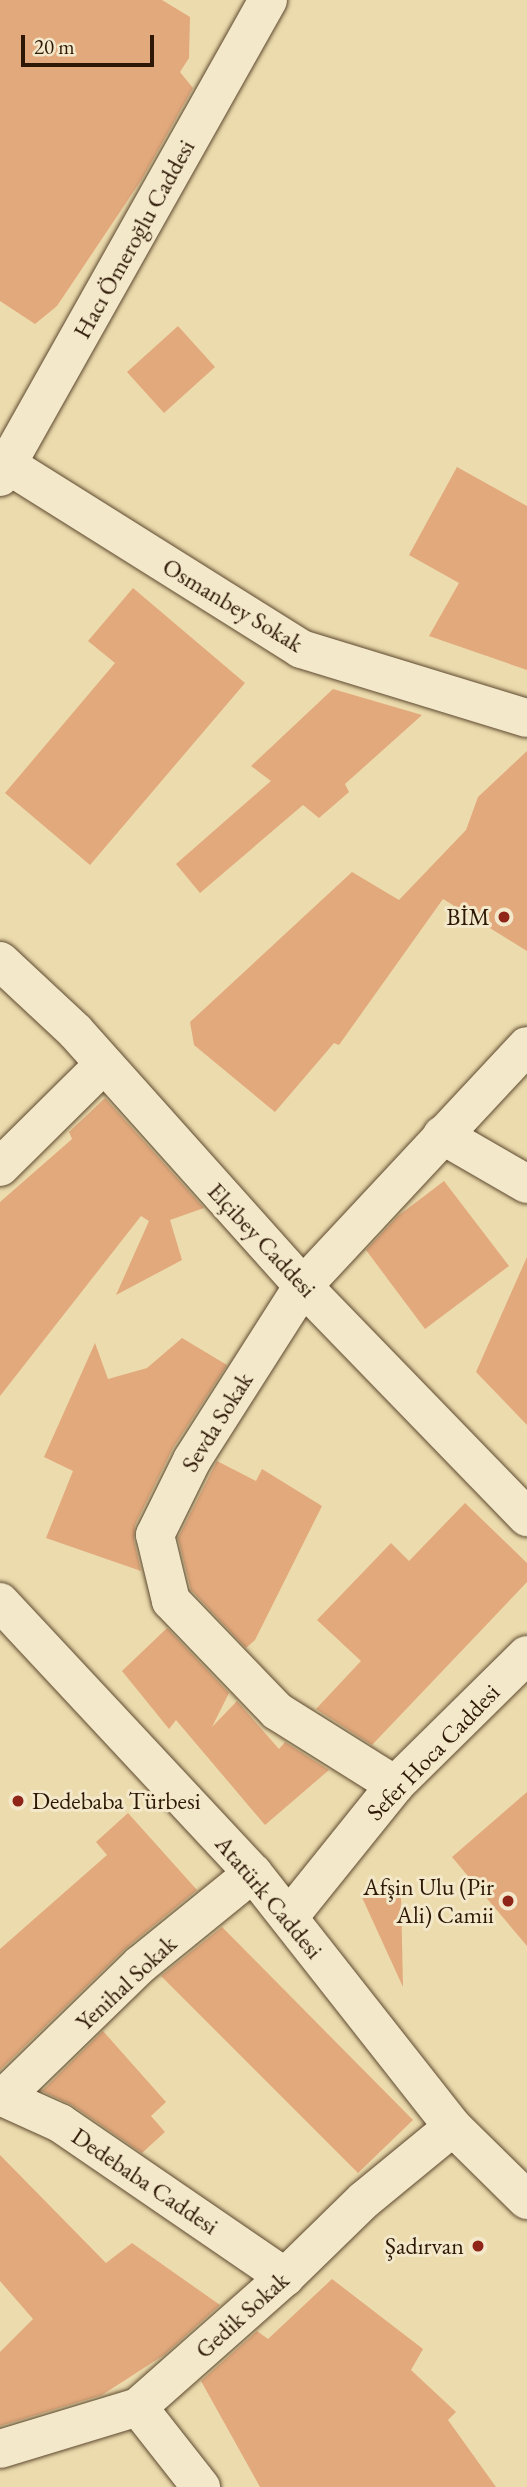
<!DOCTYPE html>
<html>
<head>
<meta charset="utf-8">
<style>
  body { margin:0 }
  #map { position:relative; width:527px; height:2487px; overflow:hidden; background:#ecdbad; font-family:"EB Garamond",serif }
  div>[style] { position:absolute }
  .building>* { inset:0; background:#e2a97d }
  .roads { filter:drop-shadow(0 0 2px #5d492f) drop-shadow(0 0 2px #5d492f) }
  .minor>* { height:38px; margin:-19px; padding:0 19px; transform-origin:19px; border-radius:19px; background:#f3e8ca }
  .tertiary>* { height:38px; margin:-19px; padding:0 19px; transform-origin:19px; border-radius:19px; background:#f3e8ca }
  .secondary>* { height:38px; margin:-19px; padding:0 19px; transform-origin:19px; border-radius:19px; background:#f3e8ca }
  .dots>* { width:19px; height:19px; translate:-50% -50%; box-sizing:border-box; border:4px solid #f3e8ca; border-radius:50% }
  span { translate:-50% -50%; white-space:nowrap; text-align:center; line-height:1.15; -webkit-text-stroke:6px #f3e8ca; paint-order:stroke }
  .street-label { font-size:24px; color:#2d1805 }
  .poi-label { font-size:24px; color:#2d1805 }
  .right { translate:-100% -50%; text-align:right }
  .left { translate:0 -50%; text-align:left }
  .scale { position:absolute; left:21px; top:35px; width:133px; height:32px; box-sizing:border-box; border:4px solid #2d1805; border-top:0; padding-left:9px; font-size:21px; line-height:24px; white-space:nowrap; color:#2d1805; -webkit-text-stroke:5px #f3e8ca; paint-order:stroke }
</style>
</head>
<body>
<div id="map">
  <div class="building">
    <i style="clip-path:polygon(0 0,162px 0,190px 17px,189px 58px,180px 72px,193px 88px,142px 179px,57px 306px,35px 324px,0 301px)"></i>
    <i style="clip-path:polygon(178px 326px,215px 367px,164px 413px,127px 372px)"></i>
    <i style="clip-path:polygon(457px 467px,527px 506px,527px 670px,429px 636px,459px 583px,409px 555px)"></i>
    <i style="clip-path:polygon(133px 588px,245px 683px,90px 865px,5px 793px,115px 663px,88px 641px)"></i>
    <i style="clip-path:polygon(333px 689px,422px 715px,345px 784px,349px 792px,319px 818px,303px 805px,200px 893px,176px 864px,271px 781px,251px 766px)"></i>
    <i style="clip-path:polygon(527px 751px,527px 951px,443px 899px,339px 1045px,334px 1043px,275px 1112px,194px 1045px,190px 1022px,352px 872px,399px 900px,466px 830px,478px 797px)"></i>
    <i style="clip-path:polygon(105px 1098px,204px 1208px,170px 1220px,182px 1260px,116px 1295px,149px 1221px,141px 1216px,0 1396px,0 1202px,72px 1139px,69px 1132px)"></i>
    <i style="clip-path:polygon(444px 1181px,509px 1266px,425px 1329px,366px 1250px,398px 1216px)"></i>
    <i style="clip-path:polygon(527px 1257px,527px 1425px,476px 1372px)"></i>
    <i style="clip-path:polygon(182px 1338px,227px 1365px,173px 1448px,135px 1525px,134px 1540px,141px 1571px,46px 1538px,73px 1471px,44px 1457px,95px 1343px,108px 1379px,147px 1368px)"></i>
    <i style="clip-path:polygon(217px 1461px,256px 1481px,262px 1469px,322px 1506px,255px 1640px,246px 1648px,191px 1590px,178px 1538px)"></i>
    <i style="clip-path:polygon(465px 1503px,527px 1563px,527px 1582px,372px 1745px,316px 1709px,361px 1661px,317px 1620px,391px 1543px,409px 1561px)"></i>
    <i style="clip-path:polygon(167px 1628px,229px 1693px,212px 1727px,237px 1701px,279px 1749px,285px 1742px,329px 1770px,265px 1825px,176px 1720px,169px 1729px,122px 1671px)"></i>
    <i style="clip-path:polygon(527px 1792px,527px 1946px,452px 1857px)"></i>
    <i style="clip-path:polygon(128px 1813px,197px 1890px,126px 1948px,0 2070px,0 1949px,107px 1855px,96px 1842px)"></i>
    <i style="clip-path:polygon(388px 1884px,401px 1897px,403px 1987px,360px 1893px)"></i>
    <i style="clip-path:polygon(222px 1927px,413px 2120px,358px 2173px,161px 1976px)"></i>
    <i style="clip-path:polygon(103px 2031px,166px 2102px,151px 2116px,165px 2132px,142px 2153px,72px 2105px,42px 2091px)"></i>
    <i style="clip-path:polygon(0 2155px,106px 2263px,132px 2243px,220px 2305px,164px 2355px,102px 2395px,0 2426px,0 2352px,33px 2319px,0 2281px)"></i>
    <i style="clip-path:polygon(332px 2279px,423px 2349px,411px 2370px,456px 2412px,448px 2420px,496px 2487px,260px 2487px,201px 2381px,257px 2331px,268px 2339px)"></i>
  </div>
  <div class="roads">
    <div class="minor">
      <i style="left:442px;top:1135px;width:98px;rotate:30deg"></i>
      <i style="left:0;top:1167px;width:144px;rotate:-44.7deg"></i>
      <i style="left:395px;top:1785px;width:139px;rotate:-147.9deg"></i>
      <i style="left:277px;top:1711px;width:153px;rotate:-133.9deg"></i>
      <i style="left:171px;top:1601px;width:68px;rotate:-103.6deg"></i>
      <i style="left:155px;top:1535px;width:84px;rotate:-63.7deg"></i>
      <i style="left:192px;top:1460px;width:206px;rotate:-57.5deg"></i>
      <i style="left:303px;top:1286px;width:328px;rotate:-47deg"></i>
      <i style="left:3px;top:2098px;width:192px;rotate:-44.2deg"></i>
      <i style="left:141px;top:1964px;width:144px;rotate:-39.1deg"></i>
      <i style="left:0;top:2449px;width:144px;rotate:-16.9deg"></i>
      <i style="left:138px;top:2407px;width:196px;rotate:-41.5deg"></i>
      <i style="left:285px;top:2277px;width:110px;rotate:-44.3deg"></i>
      <i style="left:364px;top:2200px;width:115px;rotate:-39.4deg"></i>
    </div>
    <div class="tertiary">
      <i style="left:0;top:460px;width:355px;rotate:32.1deg"></i>
      <i style="left:301px;top:649px;width:236px;rotate:17deg"></i>
      <i style="left:0;top:477px;width:547px;rotate:-60.67deg"></i>
      <i style="left:289px;top:1917px;width:169px;rotate:-51.2deg"></i>
      <i style="left:395px;top:1785px;width:185px;rotate:-44.6deg"></i>
      <i style="left:0;top:2096px;width:66px;rotate:24.2deg"></i>
      <i style="left:60px;top:2123px;width:273px;rotate:34.4deg"></i>
      <i style="left:138px;top:2407px;width:102px;rotate:51.8deg"></i>
    </div>
    <div class="secondary">
      <i style="left:0;top:961px;width:103px;rotate:43deg"></i>
      <i style="left:75px;top:1031px;width:342px;rotate:48.2deg"></i>
      <i style="left:303px;top:1286px;width:322px;rotate:45.9deg"></i>
      <i style="left:0;top:1602px;width:371px;rotate:47deg"></i>
      <i style="left:253px;top:1873px;width:323px;rotate:51.8deg"></i>
      <i style="left:453px;top:2127px;width:104px;rotate:44.6deg"></i>
    </div>
  </div>
  <div class="dots">
    <i style="left:504px;top:917px;background:#8f2418"></i>
    <i style="left:18px;top:1801px;background:#8f2418"></i>
    <i style="left:508px;top:1901px;background:#8f2418"></i>
    <i style="left:478px;top:2246px;background:#8f2418"></i>
  </div>
  <div class="street-label">
    <span style="left:134px;top:239px;rotate:-61deg">Hacı Ömeroğlu Caddesi</span>
    <span style="left:233px;top:605px;rotate:31deg">Osmanbey Sokak</span>
    <span style="left:262px;top:1240px;rotate:47deg">Elçibey Caddesi</span>
    <span style="left:217px;top:1422px;rotate:-58deg">Sevda Sokak</span>
    <span style="left:433px;top:1752px;rotate:-46deg">Sefer Hoca Caddesi</span>
    <span style="left:269px;top:1897px;rotate:50deg">Atatürk Caddesi</span>
    <span style="left:126px;top:1983px;rotate:-43deg">Yenihal Sokak</span>
    <span style="left:145px;top:2181px;rotate:34deg">Dedebaba Caddesi</span>
    <span style="left:242px;top:2315px;rotate:-42deg">Gedik Sokak</span>
  </div>
  <div class="poi-label">
    <span class="right" style="left:490px;top:917px">BİM</span>
    <span class="left" style="left:32px;top:1801px">Dedebaba Türbesi</span>
    <span class="right" style="left:494px;top:1901px">Afşin Ulu (Pir<br>Ali) Camii</span>
    <span class="right" style="left:464px;top:2246px">Şadırvan</span>
  </div>
  <div class="scale">20 m</div>
</div>
</body>
</html>
